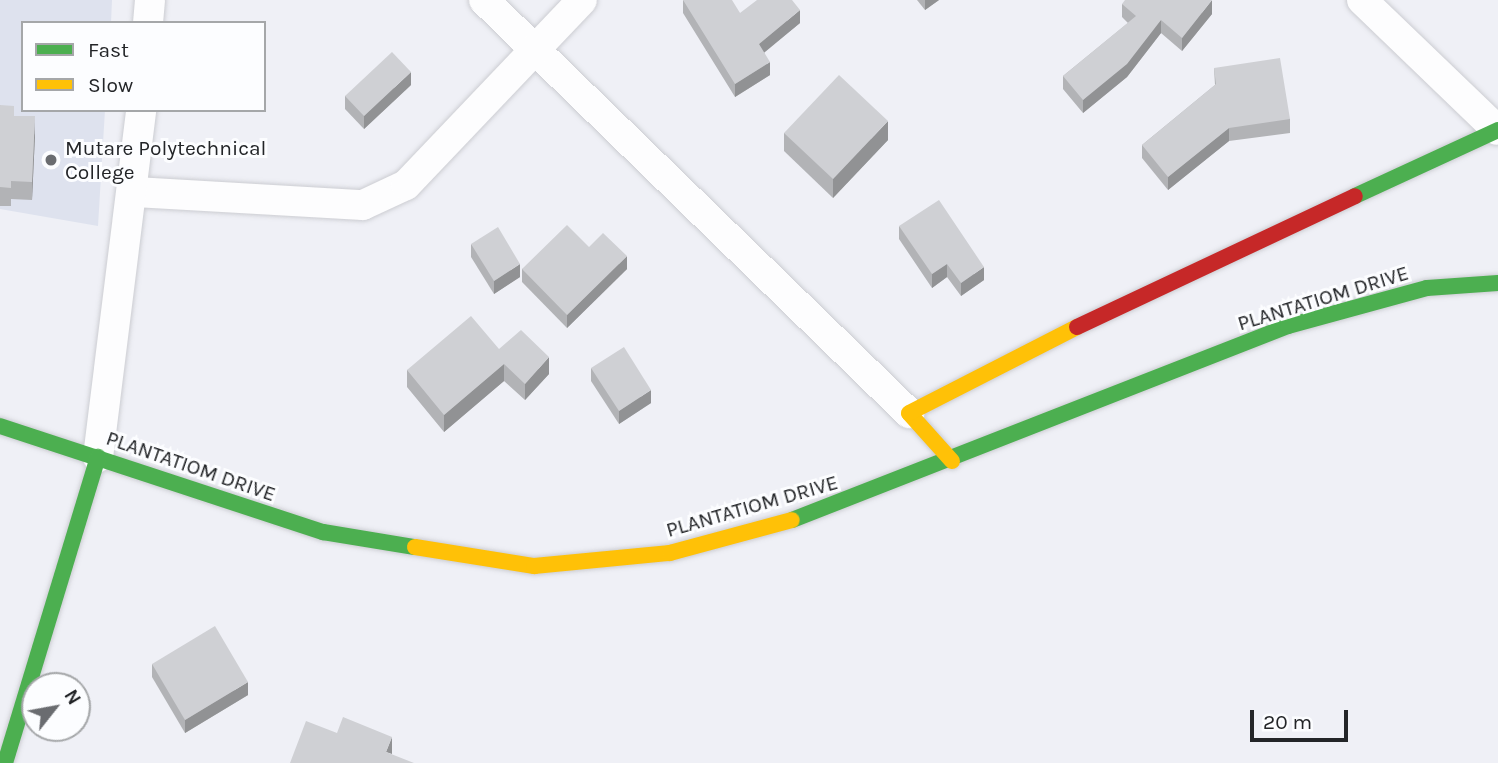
<!DOCTYPE html>
<html>
<head>
<meta charset="utf-8">
<style>
  body { margin:0 }
  #map { position:relative; width:1498px; height:763px; overflow:hidden; background:#eff0f6; font-family:Karla,sans-serif }
  div>[style] { position:absolute }
  .built>* { inset:0; background:#dee2ee }
  .roads { filter:drop-shadow(0 0 2px #cccdd2) drop-shadow(0 0 2px #cccdd2) }
  .street>* { height:30px; margin:-15px; padding:0 15px; transform-origin:15px; border-radius:15px; background:#fdfdfe }
  .fast>* { height:16px; margin:-8px; padding:0 8px; transform-origin:8px; border-radius:8px; background:#4caf50 }
  .slow>* { height:16px; margin:-8px; padding:0 8px; transform-origin:8px; border-radius:8px; background:#ffc107 }
  .jam>* { height:16px; margin:-8px; padding:0 8px; transform-origin:8px; border-radius:8px; background:#c62828 }
  .wall>* { inset:0; background:#b2b3b6 }
  .shaded-wall>* { inset:0; background:#919294 }
  .building>* { inset:0; background:#cfd0d4 }
  .dots>* { width:19px; height:19px; translate:-50% -50%; box-sizing:border-box; border:4px solid #fcfdff; border-radius:50% }
  span { translate:-50% -50%; white-space:nowrap; text-align:center; line-height:1.15; -webkit-text-stroke:6px #fcfdff; paint-order:stroke }
  .poi-label { font-size:21px; color:#232528 }
  .left { translate:0 -50%; text-align:left }
  .street-label { font-size:21px; color:#232528 }
  .legend { position:absolute; left:21px; top:21px; width:245px; height:91px; box-sizing:border-box; background:#fcfdff; border:2px solid #a5a7a9; margin:0; padding:9px 12px; list-style:none; font-size:21px; color:#232528 }
  .legend li { display:flex; align-items:center; gap:14px; height:35px }
  .legend b { width:35px; border:2px solid #a5a7a9 }
  .north { position:absolute; left:21px; top:672px; width:70px; height:70px; box-sizing:border-box; background:#fcfdff; border:2px solid #a5a7a9; border-radius:50%; rotate:59deg; font-size:19px; font-weight:700; line-height:28px; text-align:center; color:#232528 }
  .north::after { content:''; display:block; margin:auto; width:24px; height:32px; background:#6a6c70; clip-path:polygon(50% 0,100% 100%,50% 72%,0 100%) }
  .scale { position:absolute; left:1250px; top:710px; width:98px; height:32px; box-sizing:border-box; border:4px solid #232528; border-top:0; padding-left:9px; font-size:21px; line-height:24px; white-space:nowrap; color:#232528; -webkit-text-stroke:5px #fcfdff; paint-order:stroke }
</style>
</head>
<body>
<div id="map">
  <div class="built">
    <i style="clip-path:polygon(0 0,112px 0,111px 23px,23px 23px,23px 110px,105px 110px,98px 226px,0 209px)"></i>
  </div>
  <div class="roads">
    <div class="street">
      <i style="left:484px;top:0;width:593px;rotate:44.18deg"></i>
      <i style="left:1362px;top:0;width:187px;rotate:43.9deg"></i>
      <i style="left:148px;top:23px;width:23px;rotate:-85deg"></i>
      <i style="left:135px;top:192px;width:228px;rotate:3.3deg"></i>
      <i style="left:363px;top:205px;width:47px;rotate:-24.9deg"></i>
      <i style="left:406px;top:185px;width:255px;rotate:-46.4deg"></i>
      <i style="left:98px;top:457px;width:350px;rotate:-82.9deg"></i>
    </div>
    <div class="fast">
      <i style="left:1355px;top:196px;width:157px;rotate:-24.8deg"></i>
      <i style="left:0;top:426px;width:340px;rotate:18.2deg"></i>
      <i style="left:323px;top:532px;width:93px;rotate:9.3deg"></i>
      <i style="left:792px;top:520px;width:533px;rotate:-21.36deg"></i>
      <i style="left:1288px;top:326px;width:144px;rotate:-15.3deg"></i>
      <i style="left:1427px;top:288px;width:71px;rotate:-4deg"></i>
      <i style="left:5px;top:763px;width:320px;rotate:-73.1deg"></i>
    </div>
    <div class="slow">
      <i style="left:952px;top:461px;width:64px;rotate:-131.9deg"></i>
      <i style="left:909px;top:413px;width:189px;rotate:-27.1deg"></i>
      <i style="left:415px;top:547px;width:121px;rotate:9.1deg"></i>
      <i style="left:534px;top:566px;width:137px;rotate:-5.5deg"></i>
      <i style="left:670px;top:553px;width:126px;rotate:-15.1deg"></i>
    </div>
    <div class="jam">
      <i style="left:1077px;top:327px;width:307px;rotate:-25.2deg"></i>
    </div>
  </div>
  <div class="wall">
    <i style="clip-path:polygon(683px 0,740px 13px,800px 23px,764px 52px,770px 75px,735px 97px,683px 13px)"></i>
    <i style="clip-path:polygon(917px 0,939px 0,925px 10px)"></i>
    <i style="clip-path:polygon(1122px 4px,1212px 14px,1182px 51px,1161px 33px,1127px 77px,1083px 113px,1063px 89px,1063px 76px,1128px 23px,1122px 17px)"></i>
    <i style="clip-path:polygon(1214px 68px,1290px 119px,1290px 133px,1229px 141px,1168px 190px,1142px 158px,1142px 145px,1215px 85px)"></i>
    <i style="clip-path:polygon(411px 85px,364px 129px,345px 109px,345px 96px)"></i>
    <i style="clip-path:polygon(0 105px,14px 116px,35px 135px,32px 200px,11px 199px,11px 206px,0 206px)"></i>
    <i style="clip-path:polygon(784px 133px,888px 140px,833px 198px,784px 151px)"></i>
    <i style="clip-path:polygon(899px 226px,984px 280px,961px 296px,947px 277px,932px 288px,899px 239px)"></i>
    <i style="clip-path:polygon(471px 244px,520px 277px,494px 294px,471px 257px)"></i>
    <i style="clip-path:polygon(589px 247px,627px 269px,567px 328px,522px 282px,522px 269px)"></i>
    <i style="clip-path:polygon(499px 349px,549px 374px,525px 400px,504px 381px,444px 432px,407px 387px,407px 370px)"></i>
    <i style="clip-path:polygon(591px 368px,651px 403px,619px 424px,591px 381px)"></i>
    <i style="clip-path:polygon(152px 664px,248px 695px,185px 733px,152px 677px)"></i>
  </div>
  <div class="shaded-wall">
    <i style="clip-path:polygon(925px 0,939px 0,925px 10px)"></i>
    <i style="clip-path:polygon(1212px 0,1212px 14px,1182px 51px,1182px 38px)"></i>
    <i style="clip-path:polygon(800px 10px,800px 23px,759px 57px,759px 44px)"></i>
    <i style="clip-path:polygon(1161px 20px,1161px 33px,1127px 77px,1083px 113px,1083px 100px)"></i>
    <i style="clip-path:polygon(770px 62px,770px 75px,735px 97px,735px 84px)"></i>
    <i style="clip-path:polygon(411px 72px,411px 85px,364px 129px,364px 116px)"></i>
    <i style="clip-path:polygon(35px 116px,35px 135px,32px 200px,32px 182px)"></i>
    <i style="clip-path:polygon(888px 121px,888px 140px,833px 198px,833px 179px)"></i>
    <i style="clip-path:polygon(1229px 128px,1229px 141px,1168px 190px,1168px 177px)"></i>
    <i style="clip-path:polygon(627px 256px,627px 269px,567px 328px,567px 315px)"></i>
    <i style="clip-path:polygon(520px 264px,520px 277px,494px 294px,494px 281px)"></i>
    <i style="clip-path:polygon(947px 264px,947px 277px,932px 288px,932px 274px)"></i>
    <i style="clip-path:polygon(984px 267px,984px 280px,961px 296px,961px 283px)"></i>
    <i style="clip-path:polygon(549px 357px,549px 374px,525px 400px,525px 384px)"></i>
    <i style="clip-path:polygon(504px 364px,504px 381px,444px 432px,444px 415px)"></i>
    <i style="clip-path:polygon(651px 390px,651px 403px,619px 424px,619px 411px)"></i>
    <i style="clip-path:polygon(248px 682px,248px 695px,185px 733px,185px 720px)"></i>
    <i style="clip-path:polygon(392px 737px,392px 754px,386px 752px)"></i>
  </div>
  <div class="building">
    <i style="clip-path:polygon(683px 0,732px 0,740px 13px,757px 0,792px 0,800px 10px,759px 44px,770px 62px,735px 84px)"></i>
    <i style="clip-path:polygon(1125px 0,1212px 0,1182px 38px,1161px 20px,1127px 64px,1083px 100px,1063px 76px,1136px 16px,1122px 4px)"></i>
    <i style="clip-path:polygon(392px 52px,411px 72px,364px 116px,345px 96px)"></i>
    <i style="clip-path:polygon(1280px 58px,1290px 119px,1229px 128px,1168px 177px,1142px 145px,1216px 84px,1214px 68px)"></i>
    <i style="clip-path:polygon(839px 75px,888px 121px,833px 179px,784px 133px)"></i>
    <i style="clip-path:polygon(0 105px,14px 106px,14px 116px,35px 116px,32px 182px,11px 181px,11px 188px,0 187px)"></i>
    <i style="clip-path:polygon(939px 200px,984px 267px,961px 283px,947px 264px,932px 274px,899px 226px)"></i>
    <i style="clip-path:polygon(567px 225px,589px 247px,603px 233px,627px 256px,567px 315px,522px 269px)"></i>
    <i style="clip-path:polygon(498px 227px,520px 264px,494px 281px,471px 244px)"></i>
    <i style="clip-path:polygon(471px 316px,499px 349px,521px 330px,549px 357px,525px 384px,504px 364px,444px 415px,407px 370px)"></i>
    <i style="clip-path:polygon(624px 347px,651px 390px,619px 411px,591px 368px)"></i>
    <i style="clip-path:polygon(215px 626px,248px 682px,185px 720px,152px 664px)"></i>
    <i style="clip-path:polygon(343px 717px,392px 737px,386px 752px,414px 763px,290px 763px,306px 721px,337px 733px)"></i>
  </div>
  <div class="dots">
    <i style="left:51px;top:160px;background:#6a6c70"></i>
  </div>
  <div class="poi-label">
    <span class="left" style="left:65px;top:160px">Mutare Polytechnical<br>College</span>
  </div>
  <div class="street-label">
    <span style="left:1323px;top:298px;rotate:-17deg">PLANTATIOM DRIVE</span>
    <span style="left:191px;top:466px;rotate:19deg">PLANTATIOM DRIVE</span>
    <span style="left:752px;top:506px;rotate:-16deg">PLANTATIOM DRIVE</span>
  </div>
  <ul class="legend">
  <li><b style="height:9px;background:#4caf50"></b>Fast</li>
  <li><b style="height:9px;background:#ffc107"></b>Slow</li>
  </ul>
  <div class="north">N</div>
  <div class="scale">20 m</div>
</div>
</body>
</html>
